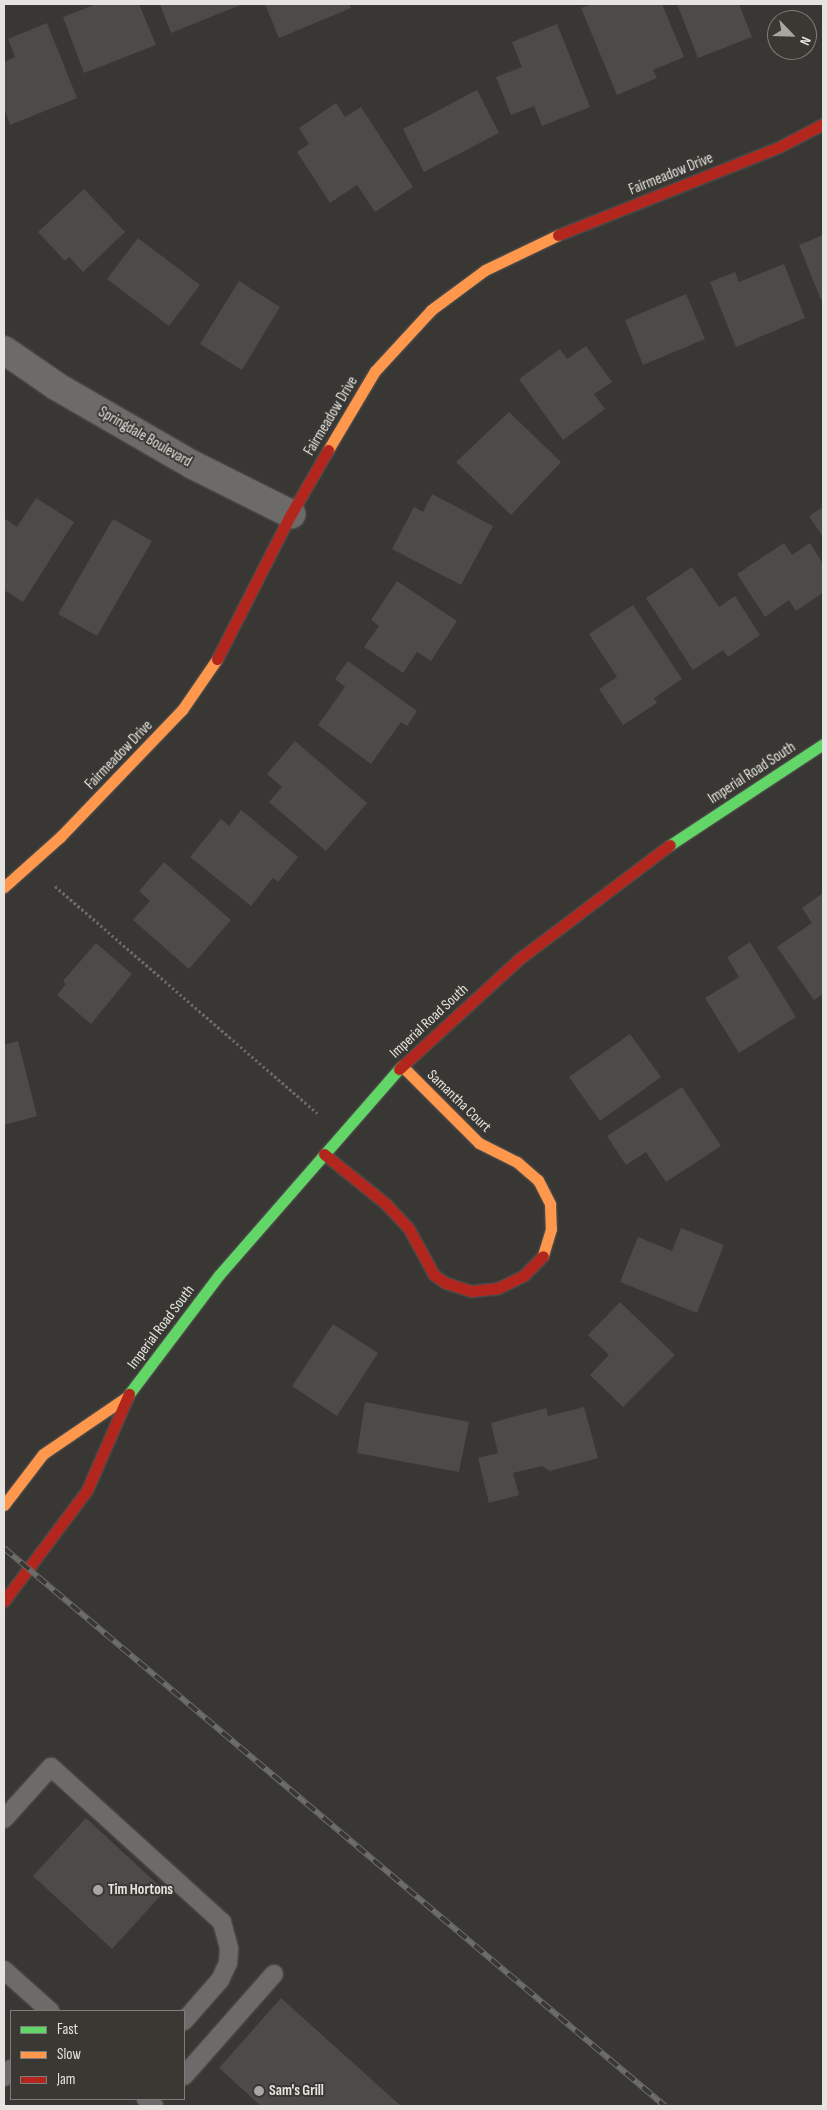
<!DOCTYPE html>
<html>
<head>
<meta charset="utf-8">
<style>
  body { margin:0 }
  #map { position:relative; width:827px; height:2110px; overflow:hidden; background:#383734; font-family:"Sofia Sans Condensed",sans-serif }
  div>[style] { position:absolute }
  .building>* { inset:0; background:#4c4b4a }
  .path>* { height:3px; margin-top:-1.5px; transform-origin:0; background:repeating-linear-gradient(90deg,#6a6a68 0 2.5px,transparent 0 5px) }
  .roads { filter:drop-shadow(0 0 1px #575654) drop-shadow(0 0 1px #575654) }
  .lane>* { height:18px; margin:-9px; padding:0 9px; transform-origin:9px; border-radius:9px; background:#6c6b69 }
  .street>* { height:28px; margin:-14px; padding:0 14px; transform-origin:14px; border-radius:14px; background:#6c6b69 }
  .fast>* { height:11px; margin:-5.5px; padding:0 5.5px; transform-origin:5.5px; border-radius:5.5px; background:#63d668 }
  .slow>* { height:11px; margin:-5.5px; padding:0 5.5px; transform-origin:5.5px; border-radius:5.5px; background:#ff974d }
  .jam>* { height:11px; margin:-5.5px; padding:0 5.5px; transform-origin:5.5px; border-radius:5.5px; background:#b3261e }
  .rail>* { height:5.5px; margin-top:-2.75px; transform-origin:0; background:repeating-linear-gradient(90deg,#393833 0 11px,#6d6d6a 0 22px); box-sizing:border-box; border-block:1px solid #6d6d6a }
  .dots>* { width:14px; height:14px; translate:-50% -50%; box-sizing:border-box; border:2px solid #393833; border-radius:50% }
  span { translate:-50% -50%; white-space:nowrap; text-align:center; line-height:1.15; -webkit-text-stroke:4px #393833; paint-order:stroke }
  .street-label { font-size:15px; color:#e5e4e1 }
  .poi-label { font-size:15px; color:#e5e4e1; font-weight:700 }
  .left { translate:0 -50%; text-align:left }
  .frame { position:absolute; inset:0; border:5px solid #e5e4e1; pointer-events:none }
  .legend { position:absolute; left:10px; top:2010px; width:175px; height:90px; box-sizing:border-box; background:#393833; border:1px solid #7e7d79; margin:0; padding:6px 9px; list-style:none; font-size:15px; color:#e5e4e1 }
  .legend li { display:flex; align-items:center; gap:10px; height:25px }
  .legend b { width:25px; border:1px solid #7e7d79 }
  .north { position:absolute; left:767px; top:10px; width:50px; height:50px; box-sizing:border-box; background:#393833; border:1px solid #7e7d79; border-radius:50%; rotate:114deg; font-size:14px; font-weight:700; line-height:20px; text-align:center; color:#e5e4e1 }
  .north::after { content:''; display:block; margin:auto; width:18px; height:22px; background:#a8a7a4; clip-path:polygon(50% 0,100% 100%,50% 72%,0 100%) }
</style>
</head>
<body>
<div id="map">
  <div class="building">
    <i style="clip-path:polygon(96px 4px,139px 4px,156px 45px,84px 73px,63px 17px)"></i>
    <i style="clip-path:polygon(160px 4px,243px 4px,171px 33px)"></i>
    <i style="clip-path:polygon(265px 4px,349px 4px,351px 8px,279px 38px)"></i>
    <i style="clip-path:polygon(592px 4px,662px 4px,684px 57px,653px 70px,657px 78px,617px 95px,581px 8px)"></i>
    <i style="clip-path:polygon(677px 4px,739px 4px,752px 37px,698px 58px)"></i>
    <i style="clip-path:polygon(47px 23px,77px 98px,10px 125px,4px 108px,4px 62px,15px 57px,8px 39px)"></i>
    <i style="clip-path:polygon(557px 24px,590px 107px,542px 126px,534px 106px,511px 115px,496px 77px,522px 67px,512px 42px)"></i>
    <i style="clip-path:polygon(477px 90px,499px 133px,424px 172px,403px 129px)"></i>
    <i style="clip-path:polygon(336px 103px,345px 117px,361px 107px,413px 187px,375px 212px,357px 185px,330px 203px,297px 152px,309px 144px,299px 128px)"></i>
    <i style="clip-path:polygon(84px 189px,125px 232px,83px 272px,69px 257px,65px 261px,38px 232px)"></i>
    <i style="clip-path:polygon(823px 235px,823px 299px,821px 300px,799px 245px)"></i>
    <i style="clip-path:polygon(138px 238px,200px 285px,169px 326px,107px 279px)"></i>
    <i style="clip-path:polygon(784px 264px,805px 318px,736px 347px,710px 282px,735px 272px,739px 282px)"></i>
    <i style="clip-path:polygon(239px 281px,280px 307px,242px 370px,200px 344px)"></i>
    <i style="clip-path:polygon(686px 294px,705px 339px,643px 365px,625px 320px)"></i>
    <i style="clip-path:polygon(586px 346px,612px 382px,594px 394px,605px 409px,563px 440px,519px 379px,560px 349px,567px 359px)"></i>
    <i style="clip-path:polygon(509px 412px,561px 462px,511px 515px,456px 462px)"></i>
    <i style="clip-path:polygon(432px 494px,493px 526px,461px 585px,392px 549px,414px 507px,423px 512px)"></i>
    <i style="clip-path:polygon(36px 498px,74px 522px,23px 602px,4px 590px,4px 518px,17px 527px)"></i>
    <i style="clip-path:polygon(823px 507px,823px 537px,809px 516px)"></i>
    <i style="clip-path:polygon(113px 519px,152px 541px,97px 636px,58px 614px)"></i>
    <i style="clip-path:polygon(784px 543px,792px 555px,810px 543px,823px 564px,823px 593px,796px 611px,789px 600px,765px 617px,737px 574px)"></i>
    <i style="clip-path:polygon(692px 567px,719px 607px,735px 596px,760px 635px,728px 657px,723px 650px,693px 670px,646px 598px)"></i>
    <i style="clip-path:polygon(397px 581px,457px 621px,431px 661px,417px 652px,403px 673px,364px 647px,379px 626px,371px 620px)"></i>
    <i style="clip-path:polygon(633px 605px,682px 679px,654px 698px,657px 703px,623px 725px,599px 689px,617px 677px,589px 634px)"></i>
    <i style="clip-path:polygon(348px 661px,417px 711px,407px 726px,401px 722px,371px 764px,318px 725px,345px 687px,335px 679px)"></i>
    <i style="clip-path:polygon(295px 741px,367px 803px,326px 851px,269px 802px,282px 787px,267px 774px)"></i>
    <i style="clip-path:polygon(241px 810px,298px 857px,278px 882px,273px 878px,251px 906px,190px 857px,221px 819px,229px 826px)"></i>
    <i style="clip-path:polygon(164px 862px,231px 920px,189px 969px,133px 920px,150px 901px,139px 891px)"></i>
    <i style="clip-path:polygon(823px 893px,823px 994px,814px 1000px,777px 947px,812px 923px,802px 908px)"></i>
    <i style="clip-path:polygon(750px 942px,796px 1017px,739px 1053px,705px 998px,739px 977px,727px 957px)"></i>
    <i style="clip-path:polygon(96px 943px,132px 974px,91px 1024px,57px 995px,66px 984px,63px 981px)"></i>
    <i style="clip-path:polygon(630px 1034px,661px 1077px,600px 1121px,569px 1077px)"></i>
    <i style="clip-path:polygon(18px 1041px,37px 1116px,4px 1125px,4px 1045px)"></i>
    <i style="clip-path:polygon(682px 1087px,721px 1146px,666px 1182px,646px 1152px,626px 1165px,607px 1136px)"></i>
    <i style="clip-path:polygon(681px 1228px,724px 1245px,697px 1313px,620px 1282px,638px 1237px,672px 1251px)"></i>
    <i style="clip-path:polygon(620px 1302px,675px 1355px,623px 1407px,590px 1375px,609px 1355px,588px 1335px)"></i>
    <i style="clip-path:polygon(333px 1324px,378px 1353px,337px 1416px,292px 1386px)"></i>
    <i style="clip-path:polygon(365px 1402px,469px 1422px,459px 1472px,357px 1453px)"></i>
    <i style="clip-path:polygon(584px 1407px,598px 1458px,550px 1471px,542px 1466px,513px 1473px,519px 1495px,489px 1503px,478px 1458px,498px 1453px,491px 1423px,546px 1408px,548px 1416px)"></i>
    <i style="clip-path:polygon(86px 1818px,165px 1891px,112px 1949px,33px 1876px)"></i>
    <i style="clip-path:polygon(281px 1998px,401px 2106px,261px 2106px,219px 2068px)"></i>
  </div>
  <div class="path">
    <i style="left:55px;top:886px;width:347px;rotate:40.9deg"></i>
  </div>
  <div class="roads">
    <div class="lane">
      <i style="left:4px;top:1819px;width:70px;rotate:-47.9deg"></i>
      <i style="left:51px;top:1767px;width:231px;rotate:42.2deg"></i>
      <i style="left:222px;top:1922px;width:28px;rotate:75deg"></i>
      <i style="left:229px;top:1949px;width:14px;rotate:94deg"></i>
      <i style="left:228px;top:1963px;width:19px;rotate:115deg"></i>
      <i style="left:220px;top:1980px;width:55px;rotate:131.3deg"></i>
      <i style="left:4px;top:1970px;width:62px;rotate:41.7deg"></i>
      <i style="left:184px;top:2076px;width:136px;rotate:-48.6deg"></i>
      <i style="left:4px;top:2077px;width:11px;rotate:-49deg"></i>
      <i style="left:146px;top:2099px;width:11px;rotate:41deg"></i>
    </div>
    <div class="street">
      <i style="left:4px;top:350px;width:63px;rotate:34.7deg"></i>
      <i style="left:56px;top:386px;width:158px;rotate:30deg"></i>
      <i style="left:193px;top:465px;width:110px;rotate:26.6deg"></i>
    </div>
    <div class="fast">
      <i style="left:670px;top:845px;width:183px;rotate:-33.4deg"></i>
      <i style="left:129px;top:1394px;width:149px;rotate:-52.9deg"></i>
      <i style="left:219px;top:1275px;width:274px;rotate:-48.9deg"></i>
    </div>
    <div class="slow">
      <i style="left:328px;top:450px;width:92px;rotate:-59.3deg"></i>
      <i style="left:375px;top:371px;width:83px;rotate:-47.4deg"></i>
      <i style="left:431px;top:310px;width:67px;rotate:-36.5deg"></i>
      <i style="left:485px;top:270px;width:81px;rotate:-25.6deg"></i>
      <i style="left:4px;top:887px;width:75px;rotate:-41.8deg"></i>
      <i style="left:60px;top:837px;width:176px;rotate:-46.2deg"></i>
      <i style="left:182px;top:710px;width:62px;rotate:-55.5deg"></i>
      <i style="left:402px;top:1066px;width:109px;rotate:45deg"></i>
      <i style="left:479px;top:1143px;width:42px;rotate:26.6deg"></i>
      <i style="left:517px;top:1162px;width:28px;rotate:41deg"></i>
      <i style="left:538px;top:1180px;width:27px;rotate:63deg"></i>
      <i style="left:550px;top:1204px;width:25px;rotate:88deg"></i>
      <i style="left:551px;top:1229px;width:28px;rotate:107deg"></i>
      <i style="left:4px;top:1505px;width:64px;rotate:-52.6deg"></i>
      <i style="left:43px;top:1454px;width:103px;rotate:-34.3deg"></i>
    </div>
    <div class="jam">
      <i style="left:558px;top:235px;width:238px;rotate:-21.7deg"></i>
      <i style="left:779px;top:147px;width:50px;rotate:-27.6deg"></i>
      <i style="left:217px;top:659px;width:163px;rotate:-63deg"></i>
      <i style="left:291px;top:514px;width:74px;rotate:-60deg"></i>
      <i style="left:399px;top:1069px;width:163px;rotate:-42.5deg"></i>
      <i style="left:519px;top:959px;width:189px;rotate:-37.1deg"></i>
      <i style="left:324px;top:1154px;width:78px;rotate:38.8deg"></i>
      <i style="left:385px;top:1203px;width:35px;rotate:47deg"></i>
      <i style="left:409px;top:1229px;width:52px;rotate:61.5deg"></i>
      <i style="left:434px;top:1275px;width:14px;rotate:34deg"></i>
      <i style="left:446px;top:1283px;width:26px;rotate:18deg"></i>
      <i style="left:471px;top:1291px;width:27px;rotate:-6deg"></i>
      <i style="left:498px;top:1288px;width:28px;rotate:-26deg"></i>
      <i style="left:523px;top:1276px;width:28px;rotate:-45deg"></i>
      <i style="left:4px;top:1601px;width:139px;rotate:-53.2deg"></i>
      <i style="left:87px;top:1490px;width:105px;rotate:-66.4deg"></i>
    </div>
  </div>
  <div class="rail">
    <i style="left:4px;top:1548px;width:865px;rotate:40.17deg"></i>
  </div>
  <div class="dots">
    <i style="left:98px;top:1890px;background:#a8a7a4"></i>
    <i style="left:259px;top:2091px;background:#a8a7a4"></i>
  </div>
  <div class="street-label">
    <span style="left:671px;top:174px;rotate:-22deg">Fairmeadow Drive</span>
    <span style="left:331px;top:416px;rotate:-59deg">Fairmeadow Drive</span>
    <span style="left:145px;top:437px;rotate:30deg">Springdale Boulevard</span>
    <span style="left:119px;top:755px;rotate:-46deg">Fairmeadow Drive</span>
    <span style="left:752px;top:773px;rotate:-33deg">Imperial Road South</span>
    <span style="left:429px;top:1021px;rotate:-43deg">Imperial Road South</span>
    <span style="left:459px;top:1101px;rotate:44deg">Samantha Court</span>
    <span style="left:161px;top:1327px;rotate:-53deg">Imperial Road South</span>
  </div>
  <div class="poi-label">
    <span class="left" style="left:108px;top:1890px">Tim Hortons</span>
    <span class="left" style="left:269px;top:2091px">Sam's Grill</span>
  </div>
  <div class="frame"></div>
  <ul class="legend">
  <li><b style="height:6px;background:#63d668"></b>Fast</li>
  <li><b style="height:6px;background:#ff974d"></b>Slow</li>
  <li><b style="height:6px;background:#b3261e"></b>Jam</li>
  </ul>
  <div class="north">N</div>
</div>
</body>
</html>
